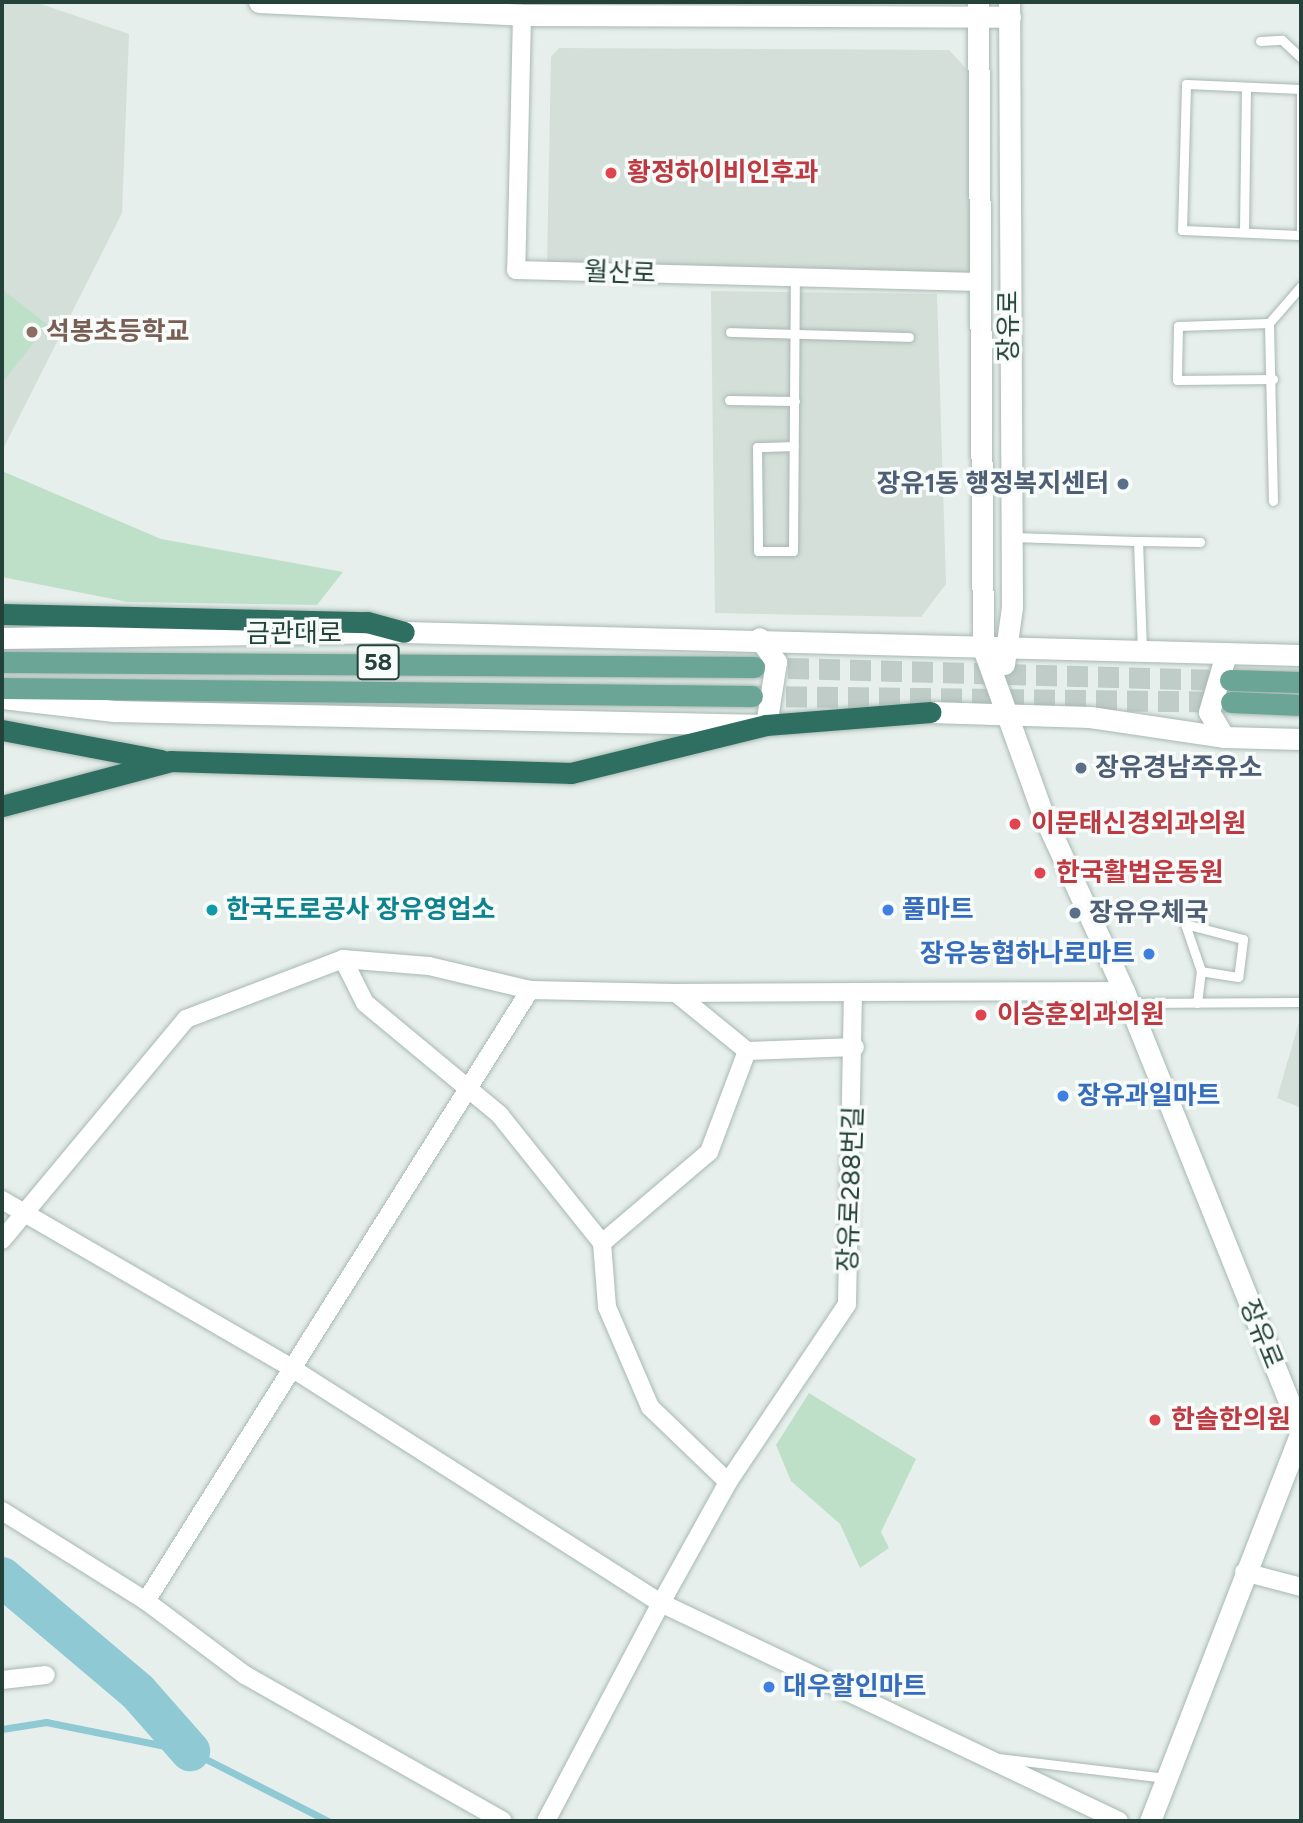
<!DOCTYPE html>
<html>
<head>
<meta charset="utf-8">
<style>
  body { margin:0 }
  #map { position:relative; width:1303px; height:1823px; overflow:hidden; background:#e6efeb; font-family:Figtree,"Noto Sans KR",sans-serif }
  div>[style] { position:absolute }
  .built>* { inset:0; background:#d4dfda }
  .green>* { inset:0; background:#bfe0c8 }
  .stream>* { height:7px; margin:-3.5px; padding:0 3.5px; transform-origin:3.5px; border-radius:3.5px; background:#8ec9d4 }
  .river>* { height:40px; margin:-20px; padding:0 20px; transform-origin:20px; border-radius:20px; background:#8ec9d4 }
  .primary-tunnel>* { height:21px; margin-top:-10.5px; transform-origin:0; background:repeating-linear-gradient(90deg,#bfccc8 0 21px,transparent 0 31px) }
  .roads { filter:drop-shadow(0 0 2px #a8b8b2) drop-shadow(0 0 2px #a8b8b2) }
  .lane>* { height:9px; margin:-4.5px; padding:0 4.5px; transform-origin:4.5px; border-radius:4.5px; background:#fff }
  .street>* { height:18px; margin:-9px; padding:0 9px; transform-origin:9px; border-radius:9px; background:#fff }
  .secondary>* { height:21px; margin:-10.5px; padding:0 10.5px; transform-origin:10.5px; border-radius:10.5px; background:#fff }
  .primary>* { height:21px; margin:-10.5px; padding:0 10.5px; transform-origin:10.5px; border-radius:10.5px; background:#6aa596 }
  .highway>* { height:21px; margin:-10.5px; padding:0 10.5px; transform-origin:10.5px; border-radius:10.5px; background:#2f6f62 }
  .dots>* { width:19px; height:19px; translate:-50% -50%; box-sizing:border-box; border:4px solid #f7fbf9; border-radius:50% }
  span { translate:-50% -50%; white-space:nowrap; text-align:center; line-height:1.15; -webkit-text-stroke:7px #f7fbf9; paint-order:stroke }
  .shield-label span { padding:2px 5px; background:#f7fbf9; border:2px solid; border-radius:5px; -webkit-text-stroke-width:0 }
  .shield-label { font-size:24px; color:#24423a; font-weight:700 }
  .health-label { font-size:26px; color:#be3a42; font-weight:700 }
  .left { translate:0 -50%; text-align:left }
  .street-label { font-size:26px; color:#24423a }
  .education-label { font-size:26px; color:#785e54; font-weight:700 }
  .service-label { font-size:26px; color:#4e5e75; font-weight:700 }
  .right { translate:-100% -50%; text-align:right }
  .culture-label { font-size:26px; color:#0d838f; font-weight:700 }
  .shop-label { font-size:26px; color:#366cbe; font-weight:700 }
  .frame { position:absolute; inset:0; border:4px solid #24423a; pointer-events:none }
</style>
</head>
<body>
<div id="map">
  <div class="built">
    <i style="clip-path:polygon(2px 2px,35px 2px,129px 34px,122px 213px,2px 451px)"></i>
    <i style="clip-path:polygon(559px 48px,949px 50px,971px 74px,972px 265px,967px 274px,547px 265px,551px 57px)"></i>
    <i style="clip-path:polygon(711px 291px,937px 294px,946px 584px,921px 617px,715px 613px)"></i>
    <i style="clip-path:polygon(1301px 1015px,1301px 1108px,1277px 1098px)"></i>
  </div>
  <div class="green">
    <i style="clip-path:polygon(2px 289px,48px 325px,2px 383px)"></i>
    <i style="clip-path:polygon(2px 471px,161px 539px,343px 572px,317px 605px,128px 602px,2px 577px)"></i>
    <i style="clip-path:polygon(809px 1393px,916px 1459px,881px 1532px,889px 1548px,860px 1568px,840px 1524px,791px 1481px,776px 1445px)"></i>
  </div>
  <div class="stream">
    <i style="left:2px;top:1729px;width:45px;rotate:-9deg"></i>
    <i style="left:46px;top:1722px;width:147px;rotate:11.4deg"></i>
    <i style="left:190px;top:1751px;width:155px;rotate:26.9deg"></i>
  </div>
  <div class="river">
    <i style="left:2px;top:1577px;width:178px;rotate:40.2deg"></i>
    <i style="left:138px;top:1692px;width:79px;rotate:48.6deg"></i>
  </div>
  <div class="primary-tunnel">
    <i style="left:757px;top:667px;width:473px;rotate:1.6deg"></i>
    <i style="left:755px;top:696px;width:475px;rotate:0.7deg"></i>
  </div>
  <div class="roads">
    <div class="lane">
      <i style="left:1260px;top:41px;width:22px;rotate:-3deg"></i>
      <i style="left:1282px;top:40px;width:26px;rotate:43deg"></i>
      <i style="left:1244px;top:230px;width:143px;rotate:-89.2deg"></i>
      <i style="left:1300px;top:235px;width:118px;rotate:-177.6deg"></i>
      <i style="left:1182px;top:230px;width:146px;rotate:-88.4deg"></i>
      <i style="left:1186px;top:84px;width:115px;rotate:2.5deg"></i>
      <i style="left:1301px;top:89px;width:147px;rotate:90deg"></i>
      <i style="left:1269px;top:323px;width:91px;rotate:178.1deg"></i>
      <i style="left:1178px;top:326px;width:54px;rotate:91.1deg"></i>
      <i style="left:1177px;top:380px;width:96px;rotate:-0.6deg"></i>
      <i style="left:730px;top:332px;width:179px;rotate:1.6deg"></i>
      <i style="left:729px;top:400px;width:66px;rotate:0.9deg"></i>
      <i style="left:794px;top:446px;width:37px;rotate:178deg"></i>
      <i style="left:757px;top:447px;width:104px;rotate:89.4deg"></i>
      <i style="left:758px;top:551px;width:35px"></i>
      <i style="left:793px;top:551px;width:273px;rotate:-89.6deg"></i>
      <i style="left:1273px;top:501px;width:178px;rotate:-91.3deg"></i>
      <i style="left:1269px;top:323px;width:49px;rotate:-49.1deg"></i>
      <i style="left:1010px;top:537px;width:128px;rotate:1.8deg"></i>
      <i style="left:1138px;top:541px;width:110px;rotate:87.9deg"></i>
      <i style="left:1138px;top:541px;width:62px;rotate:0.9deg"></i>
      <i style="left:1131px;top:1003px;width:170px;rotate:-0.3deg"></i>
      <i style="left:1197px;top:1003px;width:32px;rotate:-83deg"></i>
      <i style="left:1201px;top:971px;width:50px;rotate:-108.8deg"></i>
      <i style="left:1185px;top:924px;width:60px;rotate:14.5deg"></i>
      <i style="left:1243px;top:939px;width:38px;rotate:97deg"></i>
      <i style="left:1238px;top:977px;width:37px;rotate:-171deg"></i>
      <i style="left:998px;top:1758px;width:169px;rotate:6.8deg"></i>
    </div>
    <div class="street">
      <i style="left:522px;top:15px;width:255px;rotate:91.3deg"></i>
      <i style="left:516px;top:270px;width:463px;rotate:1.5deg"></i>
      <i style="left:676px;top:993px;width:177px;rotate:-0.3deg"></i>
      <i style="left:747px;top:1051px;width:108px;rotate:110.6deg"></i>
      <i style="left:709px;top:1152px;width:140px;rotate:139.6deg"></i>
      <i style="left:602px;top:1243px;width:164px;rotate:-128.6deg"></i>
      <i style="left:500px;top:1115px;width:175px;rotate:-140.3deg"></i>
      <i style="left:365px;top:1003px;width:49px;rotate:-116.6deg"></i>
      <i style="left:343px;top:959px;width:86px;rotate:4.7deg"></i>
      <i style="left:429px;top:966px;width:104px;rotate:13.4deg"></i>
      <i style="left:530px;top:990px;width:146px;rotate:1.2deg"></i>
      <i style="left:676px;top:993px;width:92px;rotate:39.2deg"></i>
      <i style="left:747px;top:1051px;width:108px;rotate:-2.1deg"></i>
      <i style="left:2px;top:1200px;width:333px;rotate:30.1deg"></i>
      <i style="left:290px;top:1367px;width:440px;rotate:32.5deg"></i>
      <i style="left:661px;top:1603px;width:138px;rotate:-61deg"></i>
      <i style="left:728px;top:1482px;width:214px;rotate:-56.2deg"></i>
      <i style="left:847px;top:1304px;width:312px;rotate:-88.9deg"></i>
      <i style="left:853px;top:992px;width:271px;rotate:-0.2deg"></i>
      <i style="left:2px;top:1240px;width:288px;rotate:-50.2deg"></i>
      <i style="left:186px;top:1019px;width:168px;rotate:-20.9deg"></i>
      <i style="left:602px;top:1243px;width:64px;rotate:85.5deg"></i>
      <i style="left:607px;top:1307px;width:109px;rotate:66.7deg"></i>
      <i style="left:650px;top:1407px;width:108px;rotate:43.9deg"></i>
      <i style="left:2px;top:1511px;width:170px;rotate:32deg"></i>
      <i style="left:146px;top:1601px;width:124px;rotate:36.8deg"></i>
      <i style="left:245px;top:1675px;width:296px;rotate:29.5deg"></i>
      <i style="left:1244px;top:1572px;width:59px;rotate:14.7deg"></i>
      <i style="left:146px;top:1601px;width:722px;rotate:-57.85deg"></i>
      <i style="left:2px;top:1680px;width:44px;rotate:-6.5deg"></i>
      <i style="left:546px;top:1821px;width:246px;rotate:-62.2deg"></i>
      <i style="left:661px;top:1603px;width:507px;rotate:25.45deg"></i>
    </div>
    <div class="secondary">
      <i style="left:259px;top:2px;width:263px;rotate:2.8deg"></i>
      <i style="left:522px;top:15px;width:488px;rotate:0.2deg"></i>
      <i style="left:978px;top:2px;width:646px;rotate:89.56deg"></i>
      <i style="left:983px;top:648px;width:174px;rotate:70.2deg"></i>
      <i style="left:1042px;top:812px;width:197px;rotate:65.4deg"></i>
      <i style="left:1124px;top:991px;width:475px;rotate:68.1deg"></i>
      <i style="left:2px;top:638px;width:402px;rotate:-0.9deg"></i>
      <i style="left:404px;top:632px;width:897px;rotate:1.47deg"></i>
      <i style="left:1004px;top:664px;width:58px;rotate:-82deg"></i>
      <i style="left:1012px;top:607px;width:605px;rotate:-90.28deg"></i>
      <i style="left:2px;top:698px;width:113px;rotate:6.6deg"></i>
      <i style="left:114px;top:711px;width:652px;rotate:1.23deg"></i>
      <i style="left:766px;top:725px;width:64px;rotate:-81deg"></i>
      <i style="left:776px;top:662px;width:29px;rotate:-125deg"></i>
      <i style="left:930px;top:712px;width:160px;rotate:1.8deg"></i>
      <i style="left:1090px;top:717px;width:135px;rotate:8.5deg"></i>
      <i style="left:1224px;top:737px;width:77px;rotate:1.5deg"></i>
      <i style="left:1224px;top:737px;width:29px;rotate:-121deg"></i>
      <i style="left:1209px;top:712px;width:60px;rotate:-73.7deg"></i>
      <i style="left:1150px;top:1821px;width:417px;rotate:-68.8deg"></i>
    </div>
    <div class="primary">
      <i style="left:2px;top:662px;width:752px;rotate:0.38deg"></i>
      <i style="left:1230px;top:680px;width:71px;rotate:1.6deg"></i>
      <i style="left:2px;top:688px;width:750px;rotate:0.61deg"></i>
      <i style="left:1231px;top:702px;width:70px;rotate:2.5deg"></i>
    </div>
    <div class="highway">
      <i style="left:2px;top:614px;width:365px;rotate:1.3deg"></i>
      <i style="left:367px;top:622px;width:38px;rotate:15deg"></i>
      <i style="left:2px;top:730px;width:162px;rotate:10.7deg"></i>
      <i style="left:2px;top:806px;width:175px;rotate:-14.9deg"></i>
      <i style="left:171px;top:761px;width:400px;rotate:1.7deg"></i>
      <i style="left:571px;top:773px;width:201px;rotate:-13.8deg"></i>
      <i style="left:766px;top:725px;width:165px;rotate:-4.5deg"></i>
    </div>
  </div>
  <div class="dots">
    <i style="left:611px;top:173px;background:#e0444e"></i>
    <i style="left:32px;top:332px;background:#8d6e63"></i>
    <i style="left:1123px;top:484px;background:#5c6f8a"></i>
    <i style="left:1081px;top:768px;background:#5c6f8a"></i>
    <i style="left:1015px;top:824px;background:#e0444e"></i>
    <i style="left:1040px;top:873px;background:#e0444e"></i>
    <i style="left:212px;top:910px;background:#0f9aa8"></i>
    <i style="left:888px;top:910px;background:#3f7fe0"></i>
    <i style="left:1075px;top:913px;background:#5c6f8a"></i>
    <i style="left:1149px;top:954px;background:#3f7fe0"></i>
    <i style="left:981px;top:1015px;background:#e0444e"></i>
    <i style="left:1063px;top:1096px;background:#3f7fe0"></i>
    <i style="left:1155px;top:1420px;background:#e0444e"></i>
    <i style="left:769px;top:1687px;background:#3f7fe0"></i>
  </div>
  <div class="shield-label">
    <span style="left:378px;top:662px">58</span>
  </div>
  <div class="health-label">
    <span class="left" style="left:627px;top:173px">황정하이비인후과</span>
    <span class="left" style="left:1031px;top:824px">이문태신경외과의원</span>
    <span class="left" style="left:1056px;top:873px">한국활법운동원</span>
    <span class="left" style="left:997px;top:1015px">이승훈외과의원</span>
    <span class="left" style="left:1171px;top:1420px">한솔한의원</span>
  </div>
  <div class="street-label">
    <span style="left:620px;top:273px;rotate:2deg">월산로</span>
    <span style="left:1009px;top:326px;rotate:-90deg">장유로</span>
    <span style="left:294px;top:634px">금관대로</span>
    <span style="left:851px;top:1189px;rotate:-88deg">장유로288번길</span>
    <span style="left:1261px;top:1334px;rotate:68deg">장유로</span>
  </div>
  <div class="education-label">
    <span class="left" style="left:46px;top:332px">석봉초등학교</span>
  </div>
  <div class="service-label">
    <span class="right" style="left:1109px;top:484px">장유1동 행정복지센터</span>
    <span class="left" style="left:1095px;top:768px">장유경남주유소</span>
    <span class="left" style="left:1089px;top:913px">장유우체국</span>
  </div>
  <div class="culture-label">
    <span class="left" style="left:226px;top:910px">한국도로공사 장유영업소</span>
  </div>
  <div class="shop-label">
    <span class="left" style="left:902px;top:910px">풀마트</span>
    <span class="right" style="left:1135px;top:954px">장유농협하나로마트</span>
    <span class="left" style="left:1077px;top:1096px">장유과일마트</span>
    <span class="left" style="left:783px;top:1687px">대우할인마트</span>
  </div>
  <div class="frame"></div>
</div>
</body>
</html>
